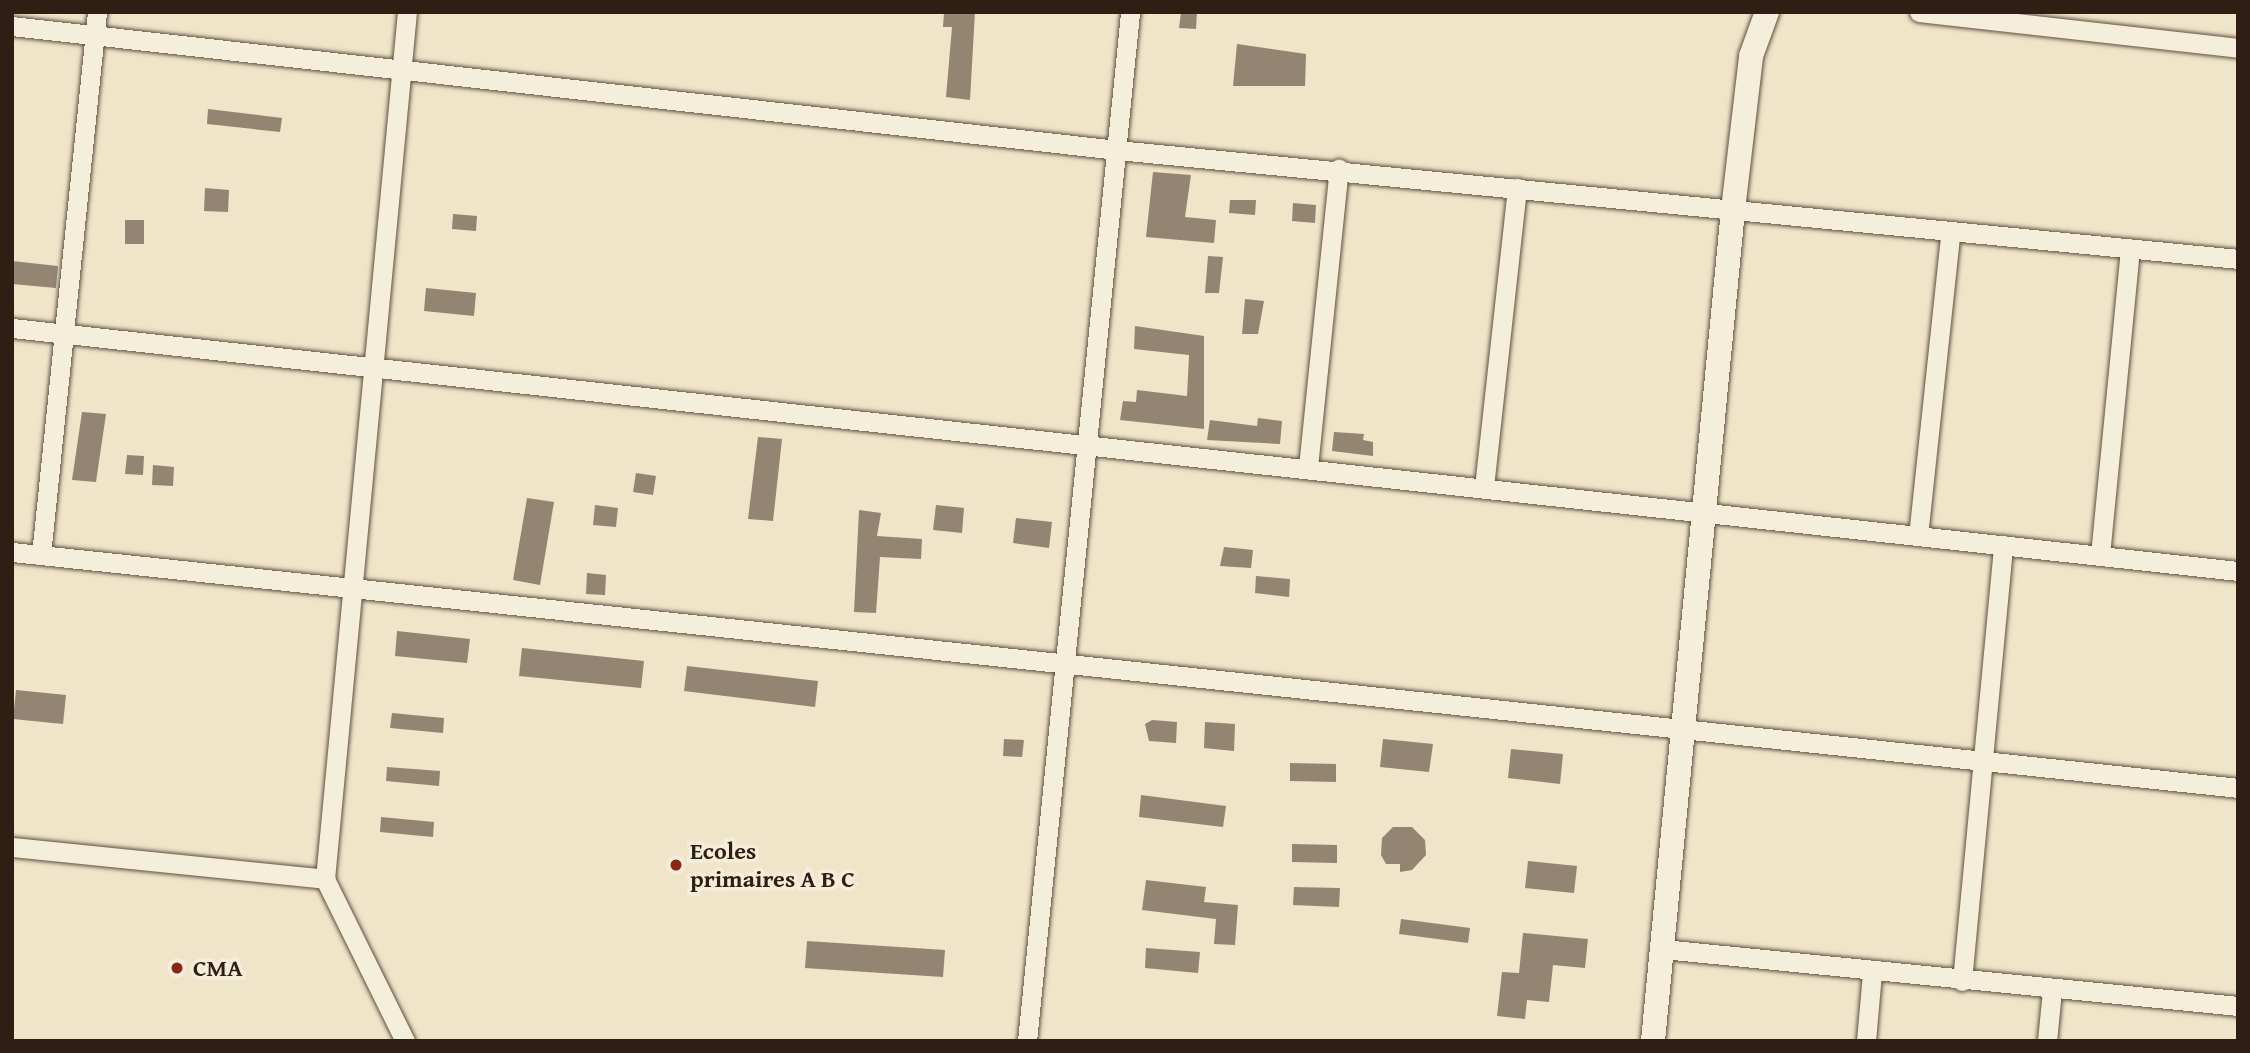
<!DOCTYPE html>
<html>
<head>
<meta charset="utf-8">
<style>
  body { margin:0 }
  #map { position:relative; width:2250px; height:1053px; overflow:hidden; background:#efe5c8; font-family:"Gentium Book Plus",serif }
  div>[style] { position:absolute }
  .building>* { inset:0; background:#938572 }
  .roads { filter:drop-shadow(0 0 2px #604f41) drop-shadow(0 0 2px #604f41) }
  .minor>* { height:19px; margin:-9.5px; padding:0 9.5px; transform-origin:9.5px; border-radius:9.5px; background:#f5eedb }
  .tertiary>* { height:24px; margin:-12px; padding:0 12px; transform-origin:12px; border-radius:12px; background:#f5eedb }
  .dots>* { width:19px; height:19px; translate:-50% -50%; box-sizing:border-box; border:4px solid #f5eedb; border-radius:50% }
  span { translate:-50% -50%; white-space:nowrap; text-align:center; line-height:1.15; -webkit-text-stroke:7px #f5eedb; paint-order:stroke }
  .poi-label { font-size:24px; color:#301d14; font-weight:700 }
  .left { translate:0 -50%; text-align:left }
  .frame { position:absolute; inset:0; border:14px solid #301d14; pointer-events:none }
</style>
</head>
<body>
<div id="map">
  <div class="building">
    <i style="clip-path:polygon(944px 12px,975px 12px,970px 100px,946px 97px,952px 27px,943px 27px)"></i>
    <i style="clip-path:polygon(1181px 12px,1197px 12px,1196px 29px,1179px 28px)"></i>
    <i style="clip-path:polygon(1237px 44px,1306px 54px,1305px 86px,1233px 86px)"></i>
    <i style="clip-path:polygon(208px 109px,282px 118px,280px 132px,207px 124px)"></i>
    <i style="clip-path:polygon(1153px 172px,1191px 175px,1185px 217px,1216px 220px,1214px 243px,1146px 237px)"></i>
    <i style="clip-path:polygon(205px 188px,229px 190px,228px 212px,204px 211px)"></i>
    <i style="clip-path:polygon(1230px 200px,1256px 200px,1255px 215px,1229px 213px)"></i>
    <i style="clip-path:polygon(1293px 203px,1316px 205px,1315px 223px,1292px 221px)"></i>
    <i style="clip-path:polygon(453px 214px,477px 216px,476px 231px,452px 229px)"></i>
    <i style="clip-path:polygon(125px 220px,144px 220px,144px 244px,125px 244px)"></i>
    <i style="clip-path:polygon(1208px 256px,1223px 257px,1219px 293px,1205px 293px)"></i>
    <i style="clip-path:polygon(12px 261px,58px 266px,56px 288px,12px 284px)"></i>
    <i style="clip-path:polygon(426px 288px,476px 293px,474px 316px,424px 311px)"></i>
    <i style="clip-path:polygon(1245px 299px,1264px 301px,1258px 334px,1242px 334px)"></i>
    <i style="clip-path:polygon(1135px 326px,1204px 336px,1204px 429px,1120px 420px,1123px 401px,1136px 402px,1137px 390px,1187px 396px,1189px 355px,1134px 349px)"></i>
    <i style="clip-path:polygon(82px 412px,106px 414px,96px 482px,72px 480px)"></i>
    <i style="clip-path:polygon(1258px 418px,1282px 421px,1280px 444px,1207px 440px,1210px 420px,1257px 426px)"></i>
    <i style="clip-path:polygon(1334px 432px,1364px 434px,1363px 440px,1373px 442px,1373px 456px,1332px 451px)"></i>
    <i style="clip-path:polygon(758px 437px,782px 439px,773px 521px,748px 519px)"></i>
    <i style="clip-path:polygon(127px 455px,144px 456px,143px 475px,125px 474px)"></i>
    <i style="clip-path:polygon(153px 465px,174px 467px,173px 486px,152px 485px)"></i>
    <i style="clip-path:polygon(636px 473px,656px 476px,653px 495px,633px 492px)"></i>
    <i style="clip-path:polygon(527px 498px,554px 502px,540px 585px,513px 580px)"></i>
    <i style="clip-path:polygon(595px 505px,618px 508px,616px 527px,593px 525px)"></i>
    <i style="clip-path:polygon(936px 505px,964px 508px,962px 533px,933px 530px)"></i>
    <i style="clip-path:polygon(859px 510px,881px 513px,877px 536px,922px 539px,921px 559px,880px 557px,876px 613px,854px 612px)"></i>
    <i style="clip-path:polygon(1016px 518px,1052px 522px,1049px 548px,1013px 543px)"></i>
    <i style="clip-path:polygon(1224px 547px,1253px 550px,1251px 568px,1220px 566px)"></i>
    <i style="clip-path:polygon(587px 573px,606px 575px,605px 595px,586px 594px)"></i>
    <i style="clip-path:polygon(1256px 576px,1290px 579px,1289px 597px,1255px 593px)"></i>
    <i style="clip-path:polygon(397px 631px,470px 639px,467px 663px,395px 656px)"></i>
    <i style="clip-path:polygon(522px 648px,644px 661px,641px 688px,519px 676px)"></i>
    <i style="clip-path:polygon(687px 666px,818px 681px,815px 707px,684px 691px)"></i>
    <i style="clip-path:polygon(16px 690px,66px 695px,63px 724px,13px 719px)"></i>
    <i style="clip-path:polygon(392px 713px,444px 718px,443px 733px,390px 728px)"></i>
    <i style="clip-path:polygon(1152px 720px,1177px 722px,1176px 743px,1149px 741px,1145px 724px)"></i>
    <i style="clip-path:polygon(1205px 722px,1235px 724px,1234px 751px,1204px 748px)"></i>
    <i style="clip-path:polygon(1004px 739px,1024px 740px,1022px 757px,1003px 756px)"></i>
    <i style="clip-path:polygon(1383px 739px,1433px 744px,1429px 772px,1380px 767px)"></i>
    <i style="clip-path:polygon(1511px 749px,1563px 754px,1560px 784px,1508px 778px)"></i>
    <i style="clip-path:polygon(1290px 763px,1336px 764px,1336px 782px,1290px 781px)"></i>
    <i style="clip-path:polygon(387px 767px,440px 771px,439px 786px,386px 781px)"></i>
    <i style="clip-path:polygon(1141px 795px,1226px 806px,1223px 827px,1139px 817px)"></i>
    <i style="clip-path:polygon(381px 817px,434px 822px,433px 837px,380px 832px)"></i>
    <i style="clip-path:polygon(1393px 827px,1412px 827px,1425px 840px,1426px 855px,1412px 870px,1400px 872px,1400px 864px,1386px 864px,1381px 855px,1382px 838px)"></i>
    <i style="clip-path:polygon(1292px 844px,1337px 845px,1337px 863px,1292px 862px)"></i>
    <i style="clip-path:polygon(1528px 861px,1577px 866px,1574px 893px,1525px 888px)"></i>
    <i style="clip-path:polygon(1146px 880px,1206px 887px,1204px 902px,1238px 905px,1235px 945px,1214px 944px,1216px 919px,1142px 910px)"></i>
    <i style="clip-path:polygon(1294px 887px,1340px 888px,1339px 907px,1293px 905px)"></i>
    <i style="clip-path:polygon(1401px 919px,1470px 928px,1468px 943px,1399px 934px)"></i>
    <i style="clip-path:polygon(1523px 933px,1588px 939px,1585px 968px,1553px 965px,1549px 1002px,1527px 1000px,1525px 1019px,1497px 1016px,1502px 972px,1519px 973px)"></i>
    <i style="clip-path:polygon(807px 941px,945px 950px,943px 977px,805px 968px)"></i>
    <i style="clip-path:polygon(1146px 948px,1200px 952px,1198px 973px,1145px 968px)"></i>
  </div>
  <div class="roads">
    <div class="minor">
      <i style="left:1919px;top:12px;width:321px;rotate:6.4deg"></i>
      <i style="left:12px;top:26px;width:1112px;rotate:6.4deg"></i>
      <i style="left:1117px;top:150px;width:1126px;rotate:5.55deg"></i>
      <i style="left:12px;top:328px;width:2239px;rotate:6.23deg"></i>
      <i style="left:1308px;top:467px;width:300px;rotate:-84.1deg"></i>
      <i style="left:1484px;top:487px;width:301px;rotate:-83.7deg"></i>
      <i style="left:1918px;top:536px;width:302px;rotate:-83.9deg"></i>
      <i style="left:12px;top:552px;width:2238px;rotate:6.05deg"></i>
      <i style="left:41px;top:555px;width:546px;rotate:-84.11deg"></i>
      <i style="left:2100px;top:555px;width:305px;rotate:-84.4deg"></i>
      <i style="left:12px;top:847px;width:315px;rotate:5.8deg"></i>
      <i style="left:1663px;top:949px;width:578px;rotate:5.66deg"></i>
      <i style="left:1962px;top:981px;width:438px;rotate:-84.6deg"></i>
      <i style="left:405px;top:1041px;width:181px;rotate:-116.3deg"></i>
      <i style="left:325px;top:879px;width:871px;rotate:-84.6deg"></i>
      <i style="left:1027px;top:1041px;width:1034px;rotate:-84.28deg"></i>
      <i style="left:1866px;top:1041px;width:69px;rotate:-85deg"></i>
      <i style="left:2047px;top:1041px;width:51px;rotate:-84.4deg"></i>
    </div>
    <div class="tertiary">
      <i style="left:1653px;top:1041px;width:835px;rotate:-84.5deg"></i>
      <i style="left:1733px;top:210px;width:155px;rotate:-83.3deg"></i>
      <i style="left:1751px;top:56px;width:47px;rotate:-70deg"></i>
    </div>
  </div>
  <div class="dots">
    <i style="left:676px;top:865px;background:#8f2418"></i>
    <i style="left:177px;top:968px;background:#8f2418"></i>
  </div>
  <div class="poi-label">
    <span class="left" style="left:690px;top:865px">Ecoles<br>primaires A B C</span>
    <span class="left" style="left:193px;top:968px">CMA</span>
  </div>
  <div class="frame"></div>
</div>
</body>
</html>
